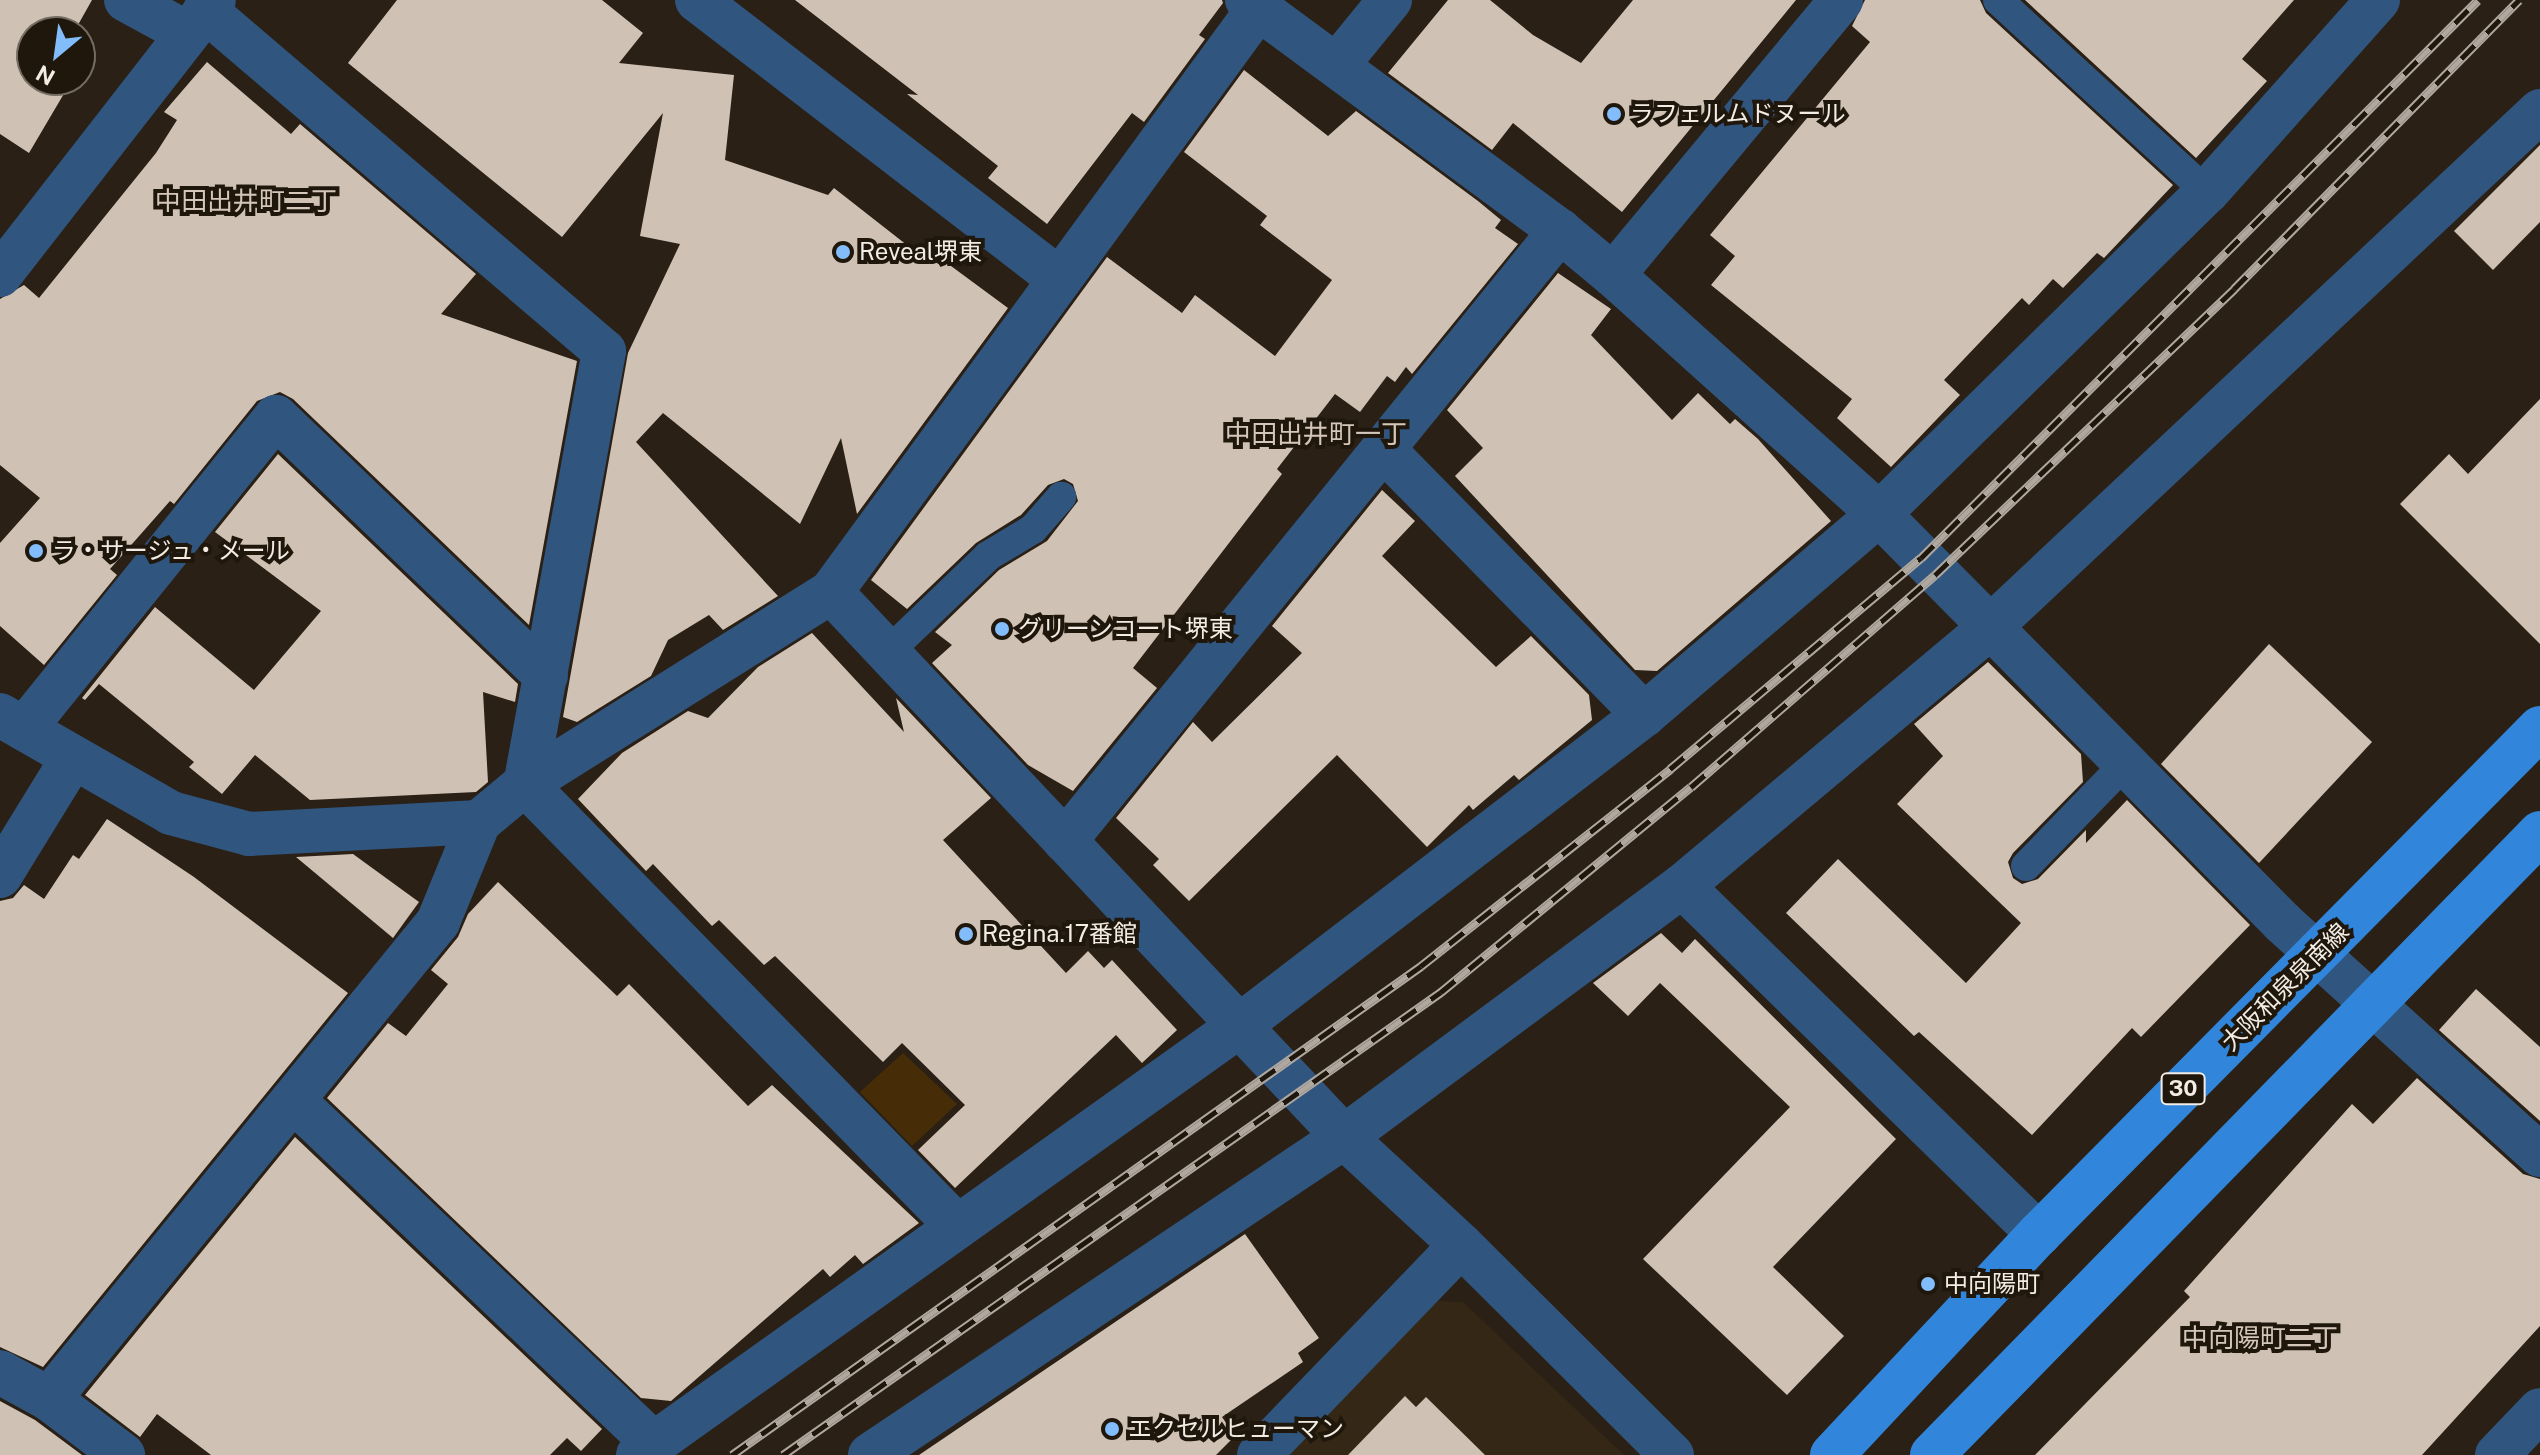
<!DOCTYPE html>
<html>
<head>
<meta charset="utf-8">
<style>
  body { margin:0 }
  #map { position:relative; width:2540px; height:1455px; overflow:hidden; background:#2a2015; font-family:"Public Sans","Noto Sans JP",sans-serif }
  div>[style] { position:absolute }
  .built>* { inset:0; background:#352716 }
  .green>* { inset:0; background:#472d07 }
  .building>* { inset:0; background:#cfc2b4 }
  .service>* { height:30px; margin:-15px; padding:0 15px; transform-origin:15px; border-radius:15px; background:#30557e }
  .minor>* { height:44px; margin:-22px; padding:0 22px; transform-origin:22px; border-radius:22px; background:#30557e }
  .primary>* { height:44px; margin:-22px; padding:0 22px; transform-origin:22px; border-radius:22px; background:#3186db }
  .rail>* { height:9px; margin-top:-4.5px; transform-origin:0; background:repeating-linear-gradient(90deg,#20170c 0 18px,#b0a89f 0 36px); box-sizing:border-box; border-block:2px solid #b0a89f }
  .dots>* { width:22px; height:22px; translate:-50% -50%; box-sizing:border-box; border:4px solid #20170c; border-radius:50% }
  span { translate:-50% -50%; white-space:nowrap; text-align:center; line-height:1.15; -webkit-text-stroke:8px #20170c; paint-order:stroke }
  .shield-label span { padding:2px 6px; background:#20170c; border:2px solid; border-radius:6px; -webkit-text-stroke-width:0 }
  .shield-label { font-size:22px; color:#f2ece4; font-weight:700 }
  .poi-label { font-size:24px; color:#f2ece4 }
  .left { translate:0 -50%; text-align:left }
  .street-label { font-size:24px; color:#f2ece4 }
  .neighbourhood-label { font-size:26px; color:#d4c7b9 }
  .north { position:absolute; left:16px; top:16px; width:80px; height:80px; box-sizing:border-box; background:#20170c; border:2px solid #746c62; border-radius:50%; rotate:209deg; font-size:22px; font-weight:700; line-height:32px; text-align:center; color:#f2ece4 }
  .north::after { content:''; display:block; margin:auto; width:28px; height:36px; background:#83bcfb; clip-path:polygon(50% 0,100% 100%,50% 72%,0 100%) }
</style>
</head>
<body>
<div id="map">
  <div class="built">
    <i style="clip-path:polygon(1434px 1301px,1463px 1302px,1624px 1455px,1287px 1455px)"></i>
  </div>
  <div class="green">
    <i style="clip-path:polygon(903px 1053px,957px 1104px,912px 1146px,860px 1092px)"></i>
  </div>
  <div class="building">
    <i style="clip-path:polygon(0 0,92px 0,74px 32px,32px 32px,32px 80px,72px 80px,29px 153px,0 134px)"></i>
    <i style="clip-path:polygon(397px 0,602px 0,643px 33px,619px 63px,734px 75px,725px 160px,828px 195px,834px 188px,926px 260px,932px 252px,1008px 308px,857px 514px,841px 438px,800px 524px,663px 413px,636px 442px,778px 596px,723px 630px,709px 615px,668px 640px,651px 676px,577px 722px,563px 717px,628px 353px,680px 244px,640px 236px,663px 113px,562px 237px,348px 63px)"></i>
    <i style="clip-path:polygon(795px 0,1222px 0,1223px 3px,1199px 35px,1205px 39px,1144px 122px,1132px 113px,1047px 224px,988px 178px,998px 166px,907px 94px,918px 95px)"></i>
    <i style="clip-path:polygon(1448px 0,1490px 0,1533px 35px,1581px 63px,1633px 0,1796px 0,1622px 212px,1513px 123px,1492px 150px,1388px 73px)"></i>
    <i style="clip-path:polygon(1865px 0,1980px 0,1986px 13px,2173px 185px,2104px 258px,2097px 253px,2063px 288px,2053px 279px,2029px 305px,2022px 298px,1944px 380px,1960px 395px,1891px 467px,1837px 418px,1852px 399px,1711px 285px,1735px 256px,1710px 235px,1870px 42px,1852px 26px)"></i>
    <i style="clip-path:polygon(2025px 0,2294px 0,2242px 59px,2267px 81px,2196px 158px)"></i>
    <i style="clip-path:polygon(80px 35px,94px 43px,80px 67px)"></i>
    <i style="clip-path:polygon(207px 62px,291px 134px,300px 124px,476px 274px,441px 314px,577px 361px,529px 625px,293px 399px,280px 392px,257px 401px,174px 504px,170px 501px,110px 569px,117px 575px,44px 665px,0 626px,0 543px,40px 498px,0 465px,0 299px,24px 285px,39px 298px,156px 153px,177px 120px,164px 112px)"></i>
    <i style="clip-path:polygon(1244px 70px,1328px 136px,1356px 111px,1478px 201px,1501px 220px,1495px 228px,1518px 244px,1412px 374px,1406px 367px,1395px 382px,1387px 376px,1360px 412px,1335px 394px,1277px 469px,1282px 474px,1133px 668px,1157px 688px,1073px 791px,1028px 765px,932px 663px,952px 645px,935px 632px,999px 570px,1047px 541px,1078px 501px,1073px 484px,1064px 479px,1048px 485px,1021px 515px,976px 543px,907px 609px,871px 580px,1107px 257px,1182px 313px,1195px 295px,1275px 356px,1332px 280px,1260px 225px,1267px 216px,1184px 152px)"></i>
    <i style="clip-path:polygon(2540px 145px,2540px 222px,2493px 270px,2454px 231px)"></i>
    <i style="clip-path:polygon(1558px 273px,1611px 309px,1591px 335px,1672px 420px,1698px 393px,1730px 424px,1735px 419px,1758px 439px,1831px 521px,1657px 671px,1635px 670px,1455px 476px,1483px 448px,1447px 410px)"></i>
    <i style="clip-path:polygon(2540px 399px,2540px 644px,2400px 504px,2449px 454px,2468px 474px)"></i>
    <i style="clip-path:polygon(278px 454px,518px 684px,515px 702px,483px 692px,488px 782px,476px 792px,310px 800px,255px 755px,222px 794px,189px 767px,194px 762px,99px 684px,85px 700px,82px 698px,155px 607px,254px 690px,321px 611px,215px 532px)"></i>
    <i style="clip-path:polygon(1382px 490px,1415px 521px,1382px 556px,1496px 667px,1531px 636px,1589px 695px,1592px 720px,1519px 780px,1514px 775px,1473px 810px,1469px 805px,1427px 847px,1337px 755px,1189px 901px,1153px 865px,1159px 859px,1116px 818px,1193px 722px,1212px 742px,1302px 653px,1272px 626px)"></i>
    <i style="clip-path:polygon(812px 633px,904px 732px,896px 698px,991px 798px,943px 840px,1066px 973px,1088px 951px,1104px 968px,1112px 960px,1177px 1030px,1142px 1063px,1116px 1035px,955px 1188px,918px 1150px,965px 1105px,902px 1043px,883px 1062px,775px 956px,764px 965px,719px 920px,712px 926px,653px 864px,646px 871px,578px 799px,622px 753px,688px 711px,708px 718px,758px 667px)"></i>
    <i style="clip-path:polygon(2269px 644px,2372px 742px,2259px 863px,2161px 764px)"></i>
    <i style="clip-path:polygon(1988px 662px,2081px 754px,2083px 782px,2013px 853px,2008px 862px,2013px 878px,2022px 884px,2038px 879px,2086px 830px,2086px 843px,2127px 800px,2250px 925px,2141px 1037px,2132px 1028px,2032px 1135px,1919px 1032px,1914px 1036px,1786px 913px,1838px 859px,1966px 983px,2021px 923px,1897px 804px,1943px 756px,1914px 724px)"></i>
    <i style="clip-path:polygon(107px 819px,194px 877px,348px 993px,43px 1367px,0 1347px,0 901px,13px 898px,24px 885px,44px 899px,73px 855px,79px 859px)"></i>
    <i style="clip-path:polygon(353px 854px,419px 902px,393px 938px,296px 857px)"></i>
    <i style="clip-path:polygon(498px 882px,617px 996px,629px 984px,748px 1106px,772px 1085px,919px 1223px,863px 1264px,855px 1255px,830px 1277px,823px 1269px,671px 1401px,641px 1398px,327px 1098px,388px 1023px,406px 1036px,448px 984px,431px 970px,458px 937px,468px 914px)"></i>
    <i style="clip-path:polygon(1661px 933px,1682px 953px,1695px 939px,1896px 1139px,1773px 1267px,1844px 1336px,1787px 1395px,1643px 1259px,1790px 1107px,1660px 983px,1628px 1016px,1593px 983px)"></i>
    <i style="clip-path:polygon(2476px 989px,2540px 1047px,2540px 1121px,2439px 1030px)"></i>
    <i style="clip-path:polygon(2417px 1078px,2523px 1174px,2540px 1179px,2540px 1326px,2422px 1455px,2035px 1455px,2190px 1297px,2184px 1291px,2352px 1104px,2373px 1124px)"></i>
    <i style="clip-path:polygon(295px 1137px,602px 1429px,581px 1451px,567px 1438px,550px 1455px,211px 1455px,157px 1414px,140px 1437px,85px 1395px)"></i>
    <i style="clip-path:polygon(1245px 1234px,1319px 1338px,1298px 1353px,1303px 1362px,1222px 1417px,1235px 1436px,1216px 1455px,919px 1455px)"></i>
    <i style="clip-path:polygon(1405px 1396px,1416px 1407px,1426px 1397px,1485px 1455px,1348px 1455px)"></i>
    <i style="clip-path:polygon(0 1401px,35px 1420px,82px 1455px,0 1455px)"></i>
  </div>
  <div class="service">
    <i style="left:1998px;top:0;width:284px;rotate:42.6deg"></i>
    <i style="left:887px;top:653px;width:140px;rotate:-43.8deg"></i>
    <i style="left:988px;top:556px;width:52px;rotate:-31deg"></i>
    <i style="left:1033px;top:529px;width:43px;rotate:-48.8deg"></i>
    <i style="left:2026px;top:866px;width:142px;rotate:-45.9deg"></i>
  </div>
  <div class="minor">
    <i style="left:126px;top:0;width:69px;rotate:28.4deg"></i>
    <i style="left:697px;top:0;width:458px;rotate:37.6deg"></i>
    <i style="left:1247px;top:0;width:389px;rotate:36.4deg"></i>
    <i style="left:1560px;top:231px;width:69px;rotate:39.7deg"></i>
    <i style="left:1613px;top:275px;width:358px;rotate:41.9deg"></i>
    <i style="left:1879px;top:514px;width:575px;rotate:45.35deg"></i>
    <i style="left:2283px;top:923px;width:346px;rotate:42.1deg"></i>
    <i style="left:1258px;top:9px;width:723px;rotate:126.22deg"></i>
    <i style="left:831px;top:592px;width:748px;rotate:46.73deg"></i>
    <i style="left:1344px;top:1137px;width:159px;rotate:42.7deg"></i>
    <i style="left:1461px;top:1245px;width:298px;rotate:44.9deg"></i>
    <i style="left:205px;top:10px;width:525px;rotate:40.52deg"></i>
    <i style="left:604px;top:351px;width:440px;rotate:100.3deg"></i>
    <i style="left:1337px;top:65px;width:84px;rotate:-50.8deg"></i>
    <i style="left:0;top:275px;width:348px;rotate:-52.1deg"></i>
    <i style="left:1613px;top:275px;width:357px;rotate:-50.3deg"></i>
    <i style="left:1383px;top:449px;width:373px;rotate:45.5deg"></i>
    <i style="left:0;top:715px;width:197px;rotate:29.8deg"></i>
    <i style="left:171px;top:813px;width:81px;rotate:15.1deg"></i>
    <i style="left:249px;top:834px;width:230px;rotate:-3deg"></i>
    <i style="left:24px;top:729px;width:401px;rotate:-51.1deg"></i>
    <i style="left:276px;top:417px;width:374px;rotate:43.8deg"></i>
    <i style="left:525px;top:784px;width:619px;rotate:45.65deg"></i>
    <i style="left:1065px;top:841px;width:786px;rotate:-50.94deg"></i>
    <i style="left:0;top:876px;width:137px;rotate:-58.4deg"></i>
    <i style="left:1682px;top:886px;width:499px;rotate:44.3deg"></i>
    <i style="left:293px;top:1100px;width:499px;rotate:43.6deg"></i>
    <i style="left:0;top:1372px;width:56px;rotate:28.9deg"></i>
    <i style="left:49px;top:1399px;width:93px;rotate:37.1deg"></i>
    <i style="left:49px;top:1399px;width:616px;rotate:-50.8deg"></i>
    <i style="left:438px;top:922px;width:108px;rotate:-67.7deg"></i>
    <i style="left:479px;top:822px;width:60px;rotate:-39.6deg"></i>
    <i style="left:525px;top:784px;width:361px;rotate:-32.1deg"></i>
    <i style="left:638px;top:1455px;width:738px;rotate:-35.52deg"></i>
    <i style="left:1239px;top:1026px;width:511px;rotate:-37.52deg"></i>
    <i style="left:1644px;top:715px;width:309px;rotate:-40.5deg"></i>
    <i style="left:1879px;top:514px;width:460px;rotate:-44.5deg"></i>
    <i style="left:2207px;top:192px;width:257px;rotate:-48.3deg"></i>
    <i style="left:870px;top:1455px;width:571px;rotate:-33.86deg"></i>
    <i style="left:1344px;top:1137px;width:421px;rotate:-36.6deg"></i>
    <i style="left:1682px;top:886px;width:400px;rotate:-40deg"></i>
    <i style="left:1988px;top:629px;width:757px;rotate:-43.18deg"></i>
    <i style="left:1259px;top:1455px;width:291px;rotate:-46.1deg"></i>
    <i style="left:2497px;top:1455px;width:62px;rotate:-46.3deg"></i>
  </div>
  <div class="primary">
    <i style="left:1832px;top:1455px;width:303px;rotate:-46.9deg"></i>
    <i style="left:2039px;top:1234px;width:712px;rotate:-45.28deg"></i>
    <i style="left:1932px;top:1455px;width:870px;rotate:-45.65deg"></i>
  </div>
  <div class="rail">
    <i style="left:732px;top:1455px;width:845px;rotate:-35.36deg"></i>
    <i style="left:1421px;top:966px;width:318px;rotate:-38.3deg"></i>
    <i style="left:1670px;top:769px;width:328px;rotate:-40.1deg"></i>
    <i style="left:1921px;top:558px;width:788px;rotate:-45.05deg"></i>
    <i style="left:783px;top:1455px;width:805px;rotate:-35.13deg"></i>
    <i style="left:1441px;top:992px;width:323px;rotate:-39.4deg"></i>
    <i style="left:1691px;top:787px;width:323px;rotate:-41deg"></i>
    <i style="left:1935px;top:575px;width:414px;rotate:-43.7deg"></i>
    <i style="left:2234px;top:289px;width:406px;rotate:-45.4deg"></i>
  </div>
  <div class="dots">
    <i style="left:1614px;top:114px;background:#83bcfb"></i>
    <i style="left:843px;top:252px;background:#83bcfb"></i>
    <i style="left:36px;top:551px;background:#83bcfb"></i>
    <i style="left:1002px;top:629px;background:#83bcfb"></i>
    <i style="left:966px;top:934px;background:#83bcfb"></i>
    <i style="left:1928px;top:1284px;background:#83bcfb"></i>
    <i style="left:1112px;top:1429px;background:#83bcfb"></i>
  </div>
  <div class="shield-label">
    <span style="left:2183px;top:1089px">30</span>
  </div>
  <div class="poi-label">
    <span class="left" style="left:1630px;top:114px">ラフェルムドヌール</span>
    <span class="left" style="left:859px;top:252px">Reveal堺東</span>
    <span class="left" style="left:52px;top:551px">ラ・サージュ・メール</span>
    <span class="left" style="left:1018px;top:629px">グリーンコート堺東</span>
    <span class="left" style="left:982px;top:934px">Regina.17番館</span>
    <span class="left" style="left:1944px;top:1284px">中向陽町</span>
    <span class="left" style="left:1128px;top:1429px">エクセルヒューマン</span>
  </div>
  <div class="street-label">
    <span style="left:2285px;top:987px;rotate:-45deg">大阪和泉泉南線</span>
  </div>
  <div class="neighbourhood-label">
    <span style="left:246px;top:201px">中田出井町二丁</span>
    <span style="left:1316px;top:434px">中田出井町一丁</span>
    <span style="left:2260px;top:1338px">中向陽町二丁</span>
  </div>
  <div class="north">N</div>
</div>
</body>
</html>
